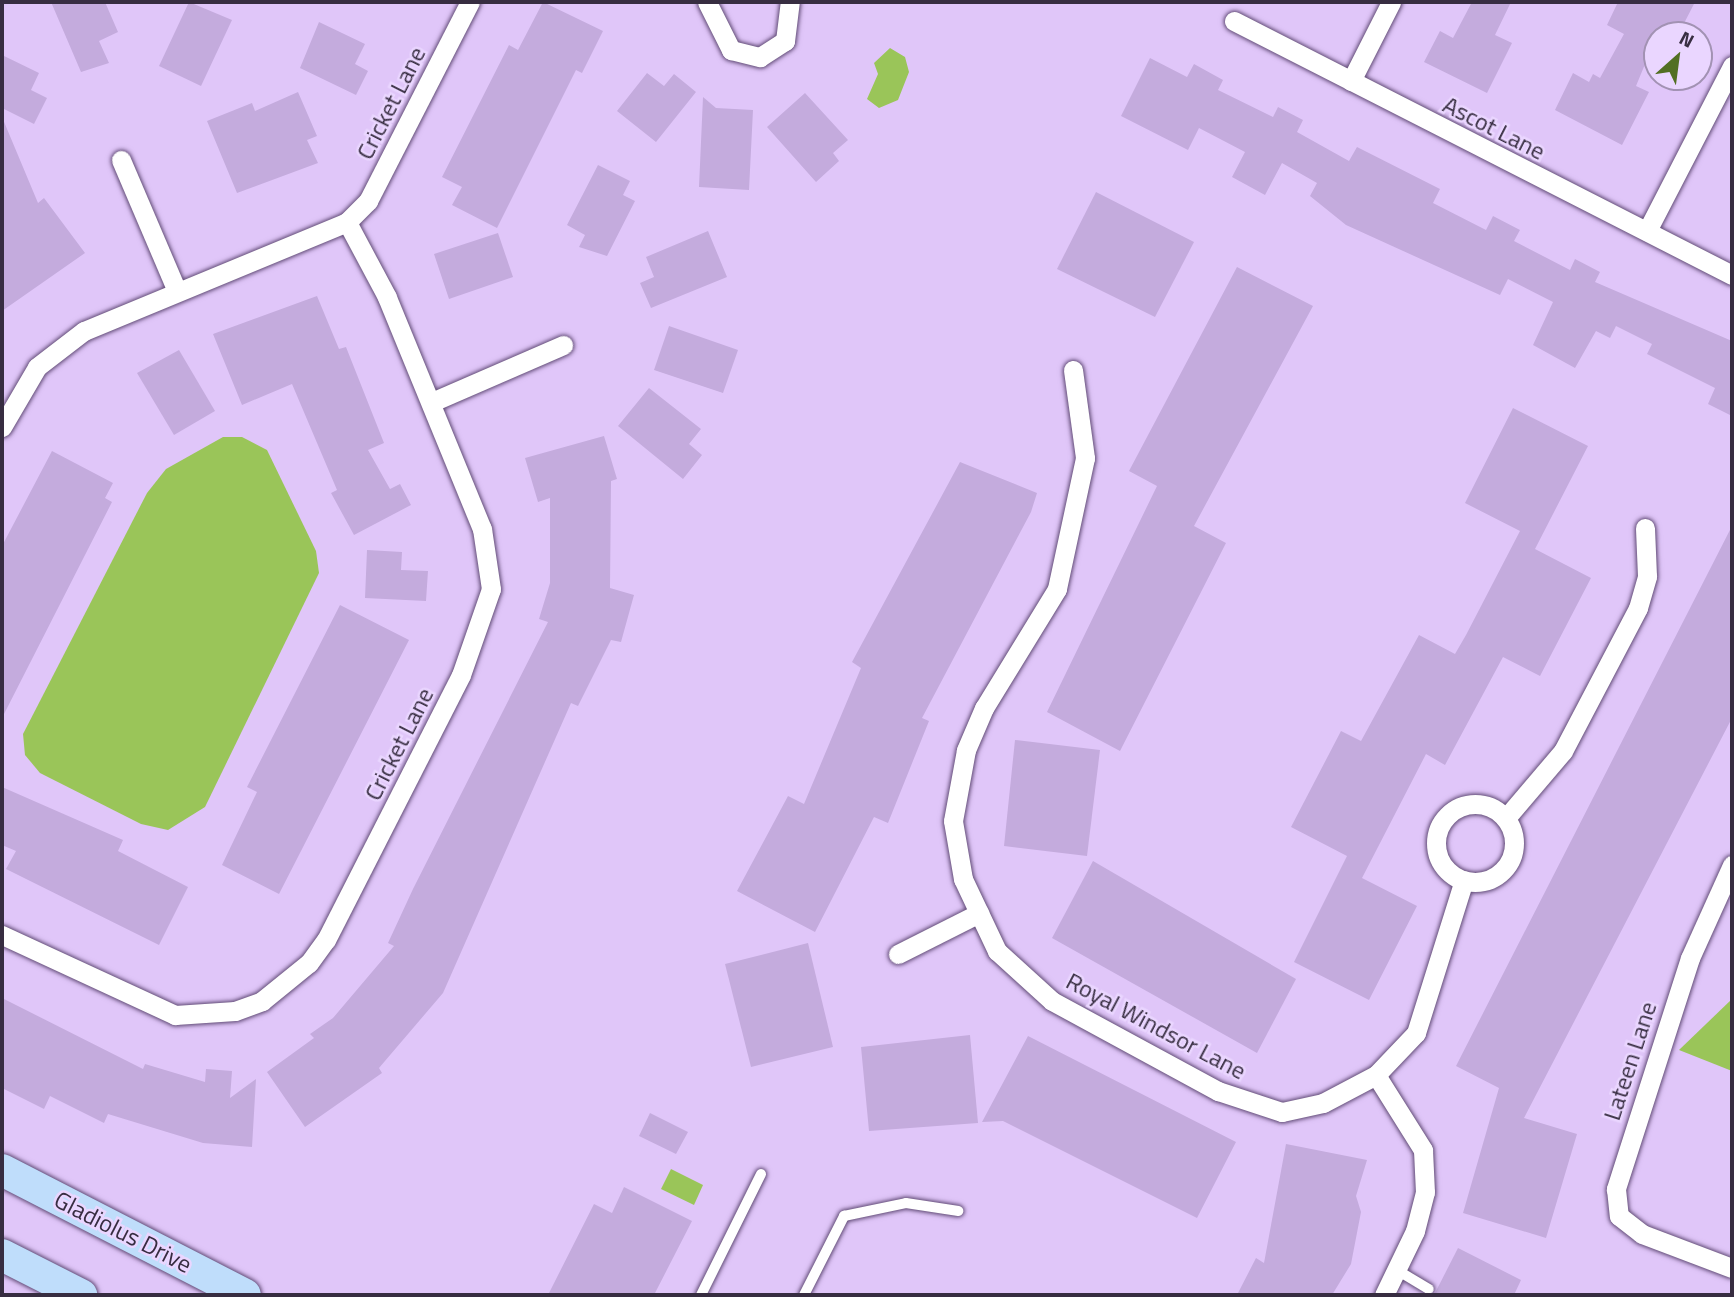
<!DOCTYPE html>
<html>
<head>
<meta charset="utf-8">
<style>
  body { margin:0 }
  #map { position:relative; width:1734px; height:1297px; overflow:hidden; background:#e0c6f9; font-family:"Titillium Web",sans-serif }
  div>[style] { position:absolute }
  .water>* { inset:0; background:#9ac559 }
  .building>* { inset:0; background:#c4abdd }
  .roads { filter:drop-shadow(0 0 2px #624c77) drop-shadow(0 0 2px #624c77) }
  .lane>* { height:10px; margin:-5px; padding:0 5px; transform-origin:5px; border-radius:5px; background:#fff }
  .street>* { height:19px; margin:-9.5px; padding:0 9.5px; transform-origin:9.5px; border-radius:9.5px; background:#fff }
  .street>.ring { margin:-9.5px; padding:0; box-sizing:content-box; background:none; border:19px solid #fff; border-radius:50% }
  .primary>* { height:32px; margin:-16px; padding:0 16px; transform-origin:16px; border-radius:16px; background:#bfddfb }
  span { translate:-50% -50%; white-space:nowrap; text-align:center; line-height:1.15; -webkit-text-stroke:5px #ead6ff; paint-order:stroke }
  .street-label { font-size:24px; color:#372d41 }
  .frame { position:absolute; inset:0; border:4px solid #372d41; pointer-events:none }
  .north { position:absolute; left:1643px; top:21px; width:70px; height:70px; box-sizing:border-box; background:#ead6ff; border:2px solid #a292b3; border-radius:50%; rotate:28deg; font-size:19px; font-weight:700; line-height:28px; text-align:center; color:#372d41 }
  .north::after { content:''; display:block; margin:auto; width:24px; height:32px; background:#526f23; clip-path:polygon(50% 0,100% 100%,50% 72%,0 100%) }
</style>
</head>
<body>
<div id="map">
  <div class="water">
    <i style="clip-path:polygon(890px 48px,905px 57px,909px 72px,898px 100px,879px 108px,867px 99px,878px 74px,874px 63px)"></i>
    <i style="clip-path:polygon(223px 437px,242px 437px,267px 450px,316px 551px,319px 573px,205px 807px,168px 830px,141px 824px,40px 773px,25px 755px,23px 734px,147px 493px,166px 469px)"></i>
    <i style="clip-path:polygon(1732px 999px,1732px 1071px,1679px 1050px)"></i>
    <i style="clip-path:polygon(671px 1169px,703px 1185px,694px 1205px,661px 1189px)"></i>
  </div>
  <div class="building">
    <i style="clip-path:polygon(51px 2px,105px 2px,118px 32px,99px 41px,109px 63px,81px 72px)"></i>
    <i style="clip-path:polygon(189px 2px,232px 20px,201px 86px,159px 66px)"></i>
    <i style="clip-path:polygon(543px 2px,603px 31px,582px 73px,576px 70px,497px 228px,452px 205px,462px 187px,442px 177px,509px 45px,518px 50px)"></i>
    <i style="clip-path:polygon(1472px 2px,1511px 2px,1495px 35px,1512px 43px,1487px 93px,1424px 62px,1440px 31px,1453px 38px)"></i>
    <i style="clip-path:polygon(1618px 2px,1695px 2px,1678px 35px,1657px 35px,1636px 86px,1649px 92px,1622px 145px,1555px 110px,1573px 73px,1589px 82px,1593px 74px,1600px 78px,1624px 34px,1607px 25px)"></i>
    <i style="clip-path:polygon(319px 22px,365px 44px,355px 64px,368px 71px,356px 95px,300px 68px)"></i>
    <i style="clip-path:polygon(2px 55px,39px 73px,31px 90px,47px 98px,34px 124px,2px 108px)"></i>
    <i style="clip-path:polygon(1150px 58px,1187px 77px,1194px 64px,1223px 80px,1218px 90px,1273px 117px,1278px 107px,1303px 120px,1297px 132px,1349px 161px,1357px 147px,1440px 189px,1433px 203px,1486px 230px,1493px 216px,1520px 230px,1514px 241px,1570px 270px,1575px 259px,1600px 272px,1595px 282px,1732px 341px,1732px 416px,1708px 404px,1715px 388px,1647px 354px,1652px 344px,1616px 326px,1610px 338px,1596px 331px,1575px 368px,1533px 345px,1553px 302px,1508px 279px,1500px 295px,1346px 225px,1310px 196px,1317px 183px,1282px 163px,1265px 195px,1232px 177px,1245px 152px,1199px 128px,1188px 150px,1121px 116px)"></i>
    <i style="clip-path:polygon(647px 73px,664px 86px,674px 74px,696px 92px,656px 142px,617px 111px)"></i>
    <i style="clip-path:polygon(298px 92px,317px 136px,307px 140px,318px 163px,237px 193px,207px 121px,252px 103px,255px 111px)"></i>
    <i style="clip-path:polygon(805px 93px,848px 140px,833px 153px,839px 161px,816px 182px,767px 127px)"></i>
    <i style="clip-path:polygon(703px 97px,716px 108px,753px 110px,749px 190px,699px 187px)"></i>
    <i style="clip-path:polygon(2px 117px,38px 203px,44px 198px,85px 253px,2px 311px)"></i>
    <i style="clip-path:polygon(598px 165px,630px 181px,623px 195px,635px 201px,607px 256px,579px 247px,585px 235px,567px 225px)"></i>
    <i style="clip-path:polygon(1096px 192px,1194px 242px,1155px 317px,1057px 269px)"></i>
    <i style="clip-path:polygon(708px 231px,727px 277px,651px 308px,640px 283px,654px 277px,646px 257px)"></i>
    <i style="clip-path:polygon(498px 233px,513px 277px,449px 299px,434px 254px)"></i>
    <i style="clip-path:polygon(1237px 267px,1313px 306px,1194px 526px,1226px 543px,1120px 751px,1047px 712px,1157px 486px,1129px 471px)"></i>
    <i style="clip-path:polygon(317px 296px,339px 349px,346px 347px,384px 443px,368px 450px,390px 489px,400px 484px,411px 505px,354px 535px,331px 493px,337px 490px,292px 384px,242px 405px,213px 334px)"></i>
    <i style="clip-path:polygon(669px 326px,738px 350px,723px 393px,654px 370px)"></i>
    <i style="clip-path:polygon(179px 350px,215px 411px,174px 435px,137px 373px)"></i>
    <i style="clip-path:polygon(649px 388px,701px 429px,689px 444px,702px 455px,683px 479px,618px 426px)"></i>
    <i style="clip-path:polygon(1513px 408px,1588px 446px,1535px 549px,1591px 578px,1540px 676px,1503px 657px,1445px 765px,1426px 754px,1362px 878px,1417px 906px,1369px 1000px,1294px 962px,1347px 856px,1291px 827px,1341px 731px,1361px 741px,1419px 635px,1455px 654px,1466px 635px,1520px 531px,1465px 503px)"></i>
    <i style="clip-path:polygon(604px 436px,617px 479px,611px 481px,610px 588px,634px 595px,621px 642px,611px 640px,578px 706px,571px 703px,443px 993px,379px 1068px,382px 1073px,305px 1127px,267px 1072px,314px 1038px,310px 1034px,333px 1018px,394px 946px,388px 943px,413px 889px,548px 622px,539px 619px,550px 583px,550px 498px,538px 502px,525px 458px)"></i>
    <i style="clip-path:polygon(52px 451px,113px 483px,105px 498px,112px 502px,2px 718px,2px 546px)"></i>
    <i style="clip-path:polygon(960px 462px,1037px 493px,1031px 512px,922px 718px,929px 721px,888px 823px,874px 817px,815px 932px,737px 891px,788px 796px,804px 804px,861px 668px,852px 662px)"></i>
    <i style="clip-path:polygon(1732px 526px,1732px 718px,1524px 1118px,1577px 1134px,1546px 1238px,1463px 1213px,1499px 1088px,1456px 1066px)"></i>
    <i style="clip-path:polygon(367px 550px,402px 552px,401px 570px,428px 571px,426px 601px,365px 598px)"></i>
    <i style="clip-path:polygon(340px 605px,409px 640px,279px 894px,222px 865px,257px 792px,247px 787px)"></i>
    <i style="clip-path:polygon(1015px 740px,1100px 750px,1087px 856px,1004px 846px)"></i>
    <i style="clip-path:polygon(2px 787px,123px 840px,118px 851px,188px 887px,159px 945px,6px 869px,16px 851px,2px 845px)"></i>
    <i style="clip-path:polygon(1093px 861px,1296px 979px,1257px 1053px,1052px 938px)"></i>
    <i style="clip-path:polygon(808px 943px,833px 1047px,751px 1067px,725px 964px)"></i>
    <i style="clip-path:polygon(2px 998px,143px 1069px,145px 1064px,205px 1082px,206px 1069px,232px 1071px,230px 1098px,256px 1079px,252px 1147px,203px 1143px,108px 1114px,104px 1123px,50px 1096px,44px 1109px,2px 1088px)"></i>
    <i style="clip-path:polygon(970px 1035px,978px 1123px,869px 1131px,861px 1047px)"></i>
    <i style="clip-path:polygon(1028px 1036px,1236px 1142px,1197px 1218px,1003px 1121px,982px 1122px)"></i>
    <i style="clip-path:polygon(650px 1113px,688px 1132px,676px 1154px,639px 1136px)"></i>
    <i style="clip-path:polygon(1286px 1144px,1367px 1160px,1356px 1196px,1361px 1212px,1351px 1264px,1332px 1295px,1237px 1295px,1256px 1258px,1264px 1263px)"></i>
    <i style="clip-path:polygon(624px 1187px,692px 1221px,654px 1295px,548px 1295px,594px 1204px,612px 1213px)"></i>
    <i style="clip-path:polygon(1458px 1248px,1521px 1280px,1514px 1295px,1434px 1295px)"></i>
  </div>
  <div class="roads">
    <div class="lane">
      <i style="left:1397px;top:1270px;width:37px;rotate:31deg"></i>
      <i style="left:701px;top:1295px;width:135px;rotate:-63.6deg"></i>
      <i style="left:804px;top:1295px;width:89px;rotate:-63.1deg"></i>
      <i style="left:844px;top:1216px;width:63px;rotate:-11.8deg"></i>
      <i style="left:906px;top:1203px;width:53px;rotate:8.7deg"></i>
    </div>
    <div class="street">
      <i style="left:707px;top:2px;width:54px;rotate:63.4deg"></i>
      <i style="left:731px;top:50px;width:30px;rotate:14deg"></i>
      <i style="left:760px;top:57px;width:30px;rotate:-33deg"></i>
      <i style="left:785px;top:41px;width:39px;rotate:-83deg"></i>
      <i style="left:1234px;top:21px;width:559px;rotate:27.02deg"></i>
      <i style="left:1351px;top:81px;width:89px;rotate:-63.1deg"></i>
      <i style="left:121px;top:160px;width:140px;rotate:66.9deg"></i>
      <i style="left:1647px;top:231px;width:186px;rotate:-62.7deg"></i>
      <i style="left:1073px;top:370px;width:89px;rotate:82.2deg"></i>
      <i style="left:1085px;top:458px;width:134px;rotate:102.1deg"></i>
      <i style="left:1057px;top:589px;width:140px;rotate:121.5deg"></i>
      <i style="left:984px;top:708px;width:46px;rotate:113.2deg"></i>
      <i style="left:966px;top:750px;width:72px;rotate:100.4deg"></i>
      <i style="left:953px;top:821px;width:59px;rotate:80.2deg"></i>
      <i style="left:963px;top:879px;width:80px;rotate:64.7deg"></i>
      <i style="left:997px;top:951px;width:74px;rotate:42.3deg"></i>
      <i style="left:1052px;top:1001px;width:189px;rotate:28.5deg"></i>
      <i style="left:1218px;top:1091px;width:67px;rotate:18.2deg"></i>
      <i style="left:1282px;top:1112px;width:42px;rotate:-12.4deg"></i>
      <i style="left:1323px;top:1103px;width:60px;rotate:-27.8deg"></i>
      <i style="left:1376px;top:1075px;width:58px;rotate:-46.4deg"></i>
      <i style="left:1416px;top:1033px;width:160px;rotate:-72.6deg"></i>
      <i style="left:432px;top:402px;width:143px;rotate:-23.5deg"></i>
      <i style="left:2px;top:427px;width:69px;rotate:-59.7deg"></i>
      <i style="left:37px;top:367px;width:59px;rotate:-37.5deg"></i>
      <i style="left:84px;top:331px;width:285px;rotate:-22.5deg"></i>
      <i style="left:347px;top:222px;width:30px;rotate:-45deg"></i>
      <i style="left:368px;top:201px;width:224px;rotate:-62.9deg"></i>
      <i class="ring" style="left:1436px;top:804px;width:59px;height:59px"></i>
      <i style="left:1506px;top:818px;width:88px;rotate:-49.6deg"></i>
      <i style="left:1563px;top:751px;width:161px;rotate:-62.3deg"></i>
      <i style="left:1638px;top:608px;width:33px;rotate:-74deg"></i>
      <i style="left:1647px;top:576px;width:48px;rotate:-92.4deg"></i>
      <i style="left:1732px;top:865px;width:102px;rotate:114.3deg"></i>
      <i style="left:1690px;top:958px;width:243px;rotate:107.8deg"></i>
      <i style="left:1616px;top:1189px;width:27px;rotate:84deg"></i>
      <i style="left:1619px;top:1216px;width:29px;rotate:38deg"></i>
      <i style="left:1642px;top:1234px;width:96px;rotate:20.7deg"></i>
      <i style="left:2px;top:935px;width:191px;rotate:24.8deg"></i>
      <i style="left:175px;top:1015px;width:60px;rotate:-3.8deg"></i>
      <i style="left:235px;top:1011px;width:29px;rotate:-20deg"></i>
      <i style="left:262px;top:1001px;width:60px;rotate:-39deg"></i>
      <i style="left:309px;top:963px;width:29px;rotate:-54deg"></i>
      <i style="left:326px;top:940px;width:297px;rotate:-63deg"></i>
      <i style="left:461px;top:675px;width:91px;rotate:-70.8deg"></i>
      <i style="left:491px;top:589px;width:61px;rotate:-98.5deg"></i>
      <i style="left:482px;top:529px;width:251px;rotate:-112.3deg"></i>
      <i style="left:387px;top:297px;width:85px;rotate:-118.1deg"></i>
      <i style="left:898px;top:954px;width:91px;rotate:-26.8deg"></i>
      <i style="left:1376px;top:1075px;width:89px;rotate:57.9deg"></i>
      <i style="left:1423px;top:1150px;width:42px;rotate:87.3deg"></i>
      <i style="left:1425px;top:1192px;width:40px;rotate:104.4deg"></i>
      <i style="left:1415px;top:1231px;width:71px;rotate:115.8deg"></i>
    </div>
    <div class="primary">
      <i style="left:2px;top:1170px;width:273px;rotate:27.2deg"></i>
      <i style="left:2px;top:1255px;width:89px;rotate:26.9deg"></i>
    </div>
  </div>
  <div class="street-label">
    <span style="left:391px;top:103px;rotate:-63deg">Cricket Lane</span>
    <span style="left:1494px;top:128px;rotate:27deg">Ascot Lane</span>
    <span style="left:399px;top:744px;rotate:-63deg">Cricket Lane</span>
    <span style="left:1156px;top:1026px;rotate:28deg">Royal Windsor Lane</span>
    <span style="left:1630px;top:1061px;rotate:-72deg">Lateen Lane</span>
    <span style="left:123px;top:1232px;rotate:27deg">Gladiolus Drive</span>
  </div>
  <div class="frame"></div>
  <div class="north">N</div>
</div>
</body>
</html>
